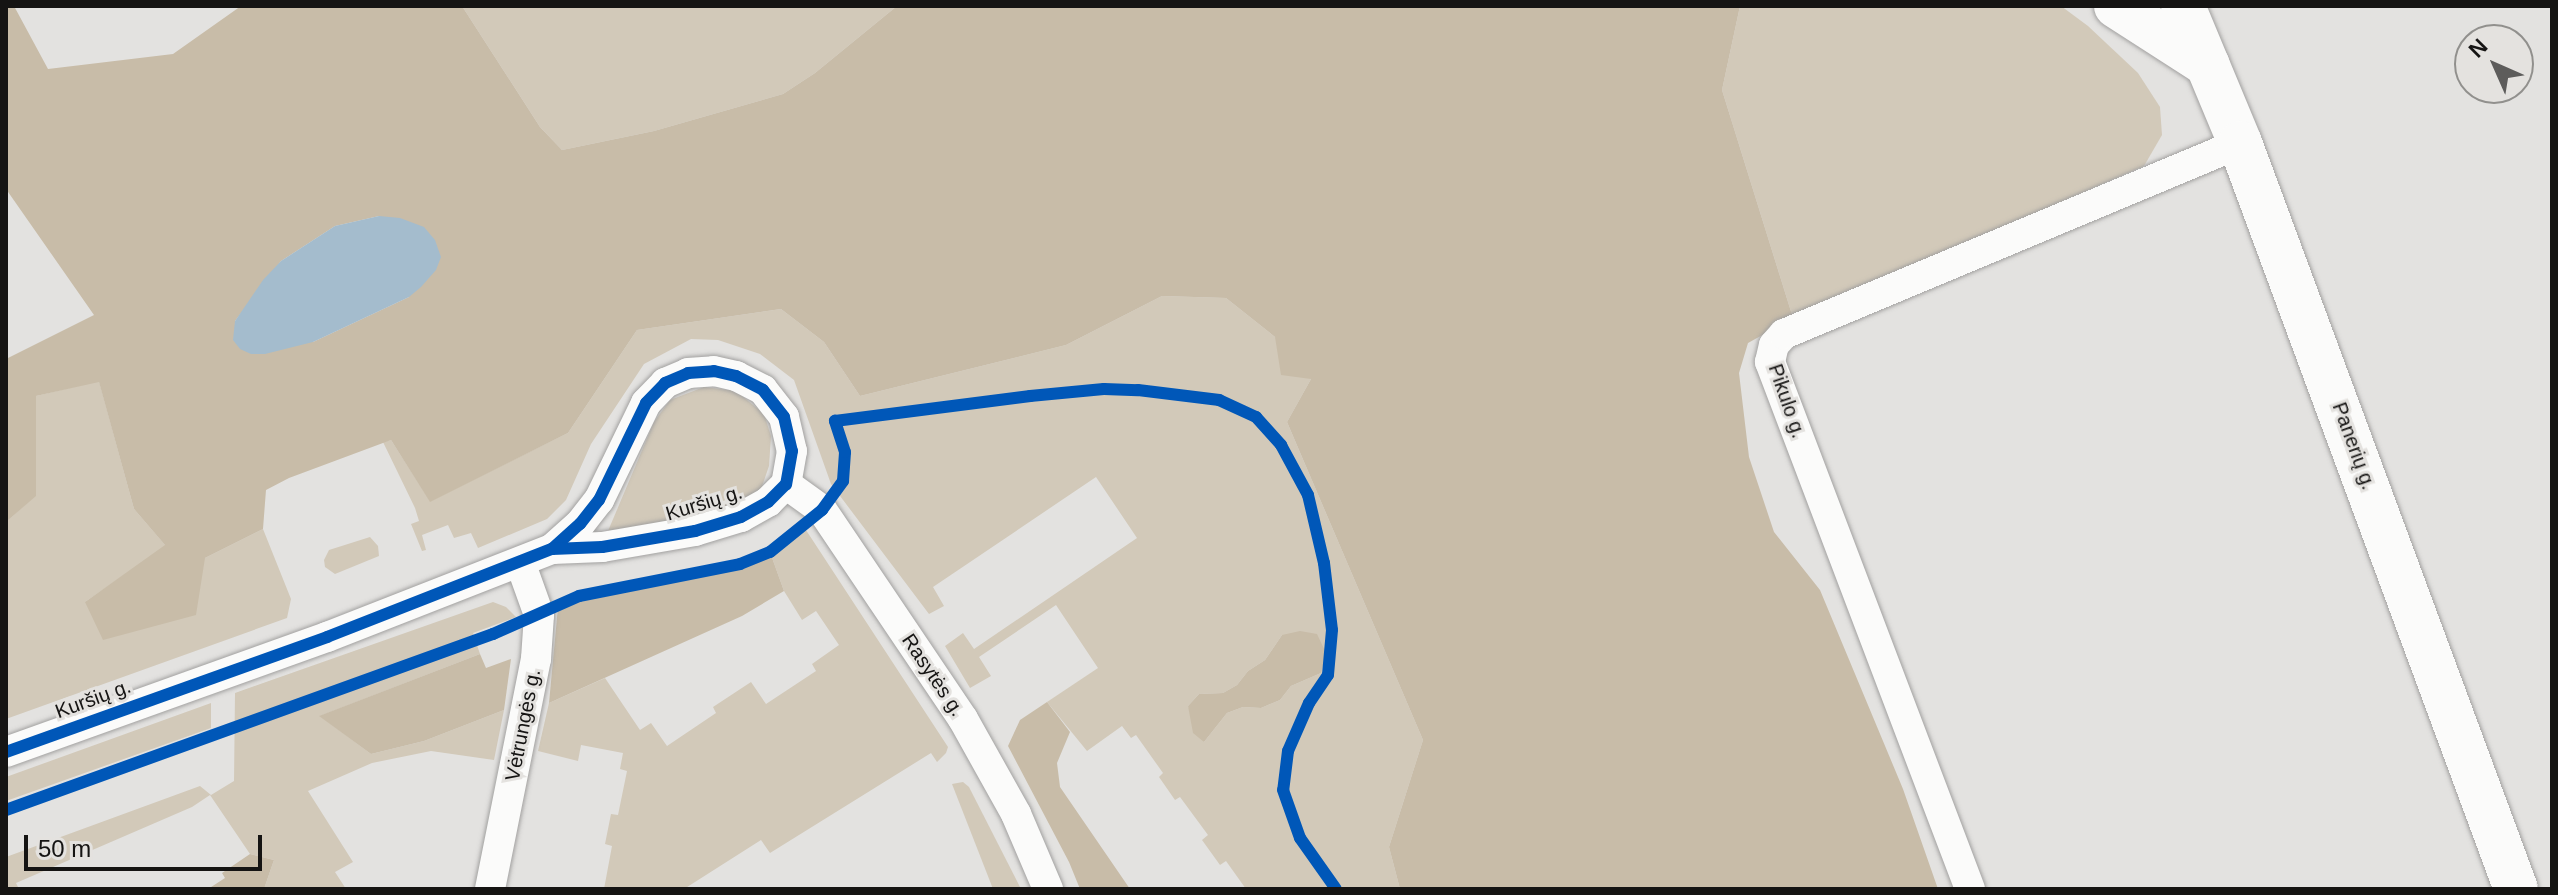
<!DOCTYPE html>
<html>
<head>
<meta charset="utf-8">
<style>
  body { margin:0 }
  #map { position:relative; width:2558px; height:895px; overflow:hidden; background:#e3e2e0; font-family:Helvetica,sans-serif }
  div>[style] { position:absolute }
  .green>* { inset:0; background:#d2c9b9 }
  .forest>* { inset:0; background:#c8bca8 }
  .water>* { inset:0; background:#a4bccd }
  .roads { filter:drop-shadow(0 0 2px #a2a1a0) drop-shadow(0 0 2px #a2a1a0) }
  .minor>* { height:30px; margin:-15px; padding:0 15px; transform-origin:15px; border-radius:15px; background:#fbfbfa }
  .secondary>* { height:44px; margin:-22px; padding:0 22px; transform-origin:22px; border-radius:22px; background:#fbfbfa }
  .cycleway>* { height:12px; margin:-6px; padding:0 6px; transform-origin:6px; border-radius:6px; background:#0057b8 }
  span { translate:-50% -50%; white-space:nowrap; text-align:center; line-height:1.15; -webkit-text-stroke:6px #e4e2df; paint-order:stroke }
  .street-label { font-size:20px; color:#151413 }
  .frame { position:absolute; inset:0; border:8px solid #151413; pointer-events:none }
  .north { position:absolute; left:2454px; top:24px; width:80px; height:80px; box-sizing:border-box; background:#e4e2df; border:2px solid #91908d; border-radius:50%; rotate:315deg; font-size:22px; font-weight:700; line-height:32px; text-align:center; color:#151413 }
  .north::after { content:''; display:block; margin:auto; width:28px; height:36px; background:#5d5c5b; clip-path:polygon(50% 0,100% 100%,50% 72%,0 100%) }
  .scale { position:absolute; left:24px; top:835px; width:238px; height:36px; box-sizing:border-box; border:4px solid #151413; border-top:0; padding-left:10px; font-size:24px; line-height:28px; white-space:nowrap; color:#151413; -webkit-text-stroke:6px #e4e2df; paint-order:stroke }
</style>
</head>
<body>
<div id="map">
  <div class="green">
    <i style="clip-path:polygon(462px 6px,897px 6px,815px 73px,783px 94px,654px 131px,562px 150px,540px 127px)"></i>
    <i style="clip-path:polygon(1740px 6px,2061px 6px,2088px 26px,2138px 73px,2160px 107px,2162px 135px,2144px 166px,1793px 318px,1722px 90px)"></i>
    <i style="clip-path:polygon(evenodd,1162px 296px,1226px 298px,1275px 337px,1311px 379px,1287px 422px,1423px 740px,1389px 847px,1400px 889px,1246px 889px,1226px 861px,1220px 865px,1202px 840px,1208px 835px,1180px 797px,1175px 800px,1159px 777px,1163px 773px,1136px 735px,1131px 738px,1122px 726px,1087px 751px,1047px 702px,1098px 668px,1056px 605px,979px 657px,991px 676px,970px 688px,945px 646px,963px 633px,974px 649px,1137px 538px,1096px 477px,933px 587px,944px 606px,929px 614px,831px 484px,794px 380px,760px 354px,718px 340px,691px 339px,644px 364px,591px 444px,566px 500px,547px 519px,478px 548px,471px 533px,454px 538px,448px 525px,422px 535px,426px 550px,422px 551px,411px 524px,419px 521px,415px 508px,383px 442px,391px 440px,430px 501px,568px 433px,637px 330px,781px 309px,824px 342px,860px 396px,1066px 345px,1162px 296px,1282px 635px,1321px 673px,1291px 686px,1280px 700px,1261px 708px,1243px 707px,1227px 713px,1204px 742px,1188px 706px,1199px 694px,1223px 693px,1237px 685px,1248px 671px,1265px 660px,1282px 635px)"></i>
    <i style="clip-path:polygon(99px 381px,134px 509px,166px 546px,85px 602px,205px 558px,263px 529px,291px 599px,287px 618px,6px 719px,6px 522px,36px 495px,36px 396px)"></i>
    <i style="clip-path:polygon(704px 387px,736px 391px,764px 414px,771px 436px,769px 466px,761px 489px,733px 506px,682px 523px,608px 531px,654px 422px,670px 400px)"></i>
    <i style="clip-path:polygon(804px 527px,948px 747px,946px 753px,937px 762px,931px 753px,770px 853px,761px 840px,684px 889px,604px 889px,612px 846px,605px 844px,611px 814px,618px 815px,627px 771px,620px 769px,623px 753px,581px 745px,578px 761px,538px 751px,549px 703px,605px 678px,640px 730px,651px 723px,667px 746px,716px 713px,713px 707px,751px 682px,766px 704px,816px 671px,812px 664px,839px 645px,816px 611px,802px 620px,784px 591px,770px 552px)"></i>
    <i style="clip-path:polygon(370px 537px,378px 546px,379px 556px,335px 574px,325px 567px,324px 560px,329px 550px)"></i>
    <i style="clip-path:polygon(493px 602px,506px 607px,516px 617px,473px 633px,480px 654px,320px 716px,371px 754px,424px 741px,504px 710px,494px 760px,431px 751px,372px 763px,308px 791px,353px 862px,335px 872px,346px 889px,264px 889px,274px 860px,250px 854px,210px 795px,192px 807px,16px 883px,19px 889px,6px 889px,6px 857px,200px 786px,211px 795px,234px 781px,235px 693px)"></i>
    <i style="clip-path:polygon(211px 703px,211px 728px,6px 801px,6px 777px)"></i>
    <i style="clip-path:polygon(963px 782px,969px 787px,1021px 889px,993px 889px,952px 784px)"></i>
  </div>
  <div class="forest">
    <i style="clip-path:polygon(evenodd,6px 6px,14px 6px,48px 69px,173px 54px,241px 6px,462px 6px,540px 127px,562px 150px,654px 131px,783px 94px,815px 73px,897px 6px,1740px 6px,1722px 90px,1793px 318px,1748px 343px,1739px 373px,1749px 457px,1774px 532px,1820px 590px,1903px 789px,1938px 889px,1400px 889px,1389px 847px,1423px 740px,1287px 422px,1311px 379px,1281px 375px,1275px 337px,1226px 298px,1162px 296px,1066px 345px,860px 396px,824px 342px,781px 309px,637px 330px,568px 433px,430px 502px,391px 440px,289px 478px,266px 490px,263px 529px,205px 558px,196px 615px,103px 640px,85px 602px,165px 545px,134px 509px,99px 382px,36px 396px,36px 496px,6px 522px,6px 359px,94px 315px,6px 189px,6px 6px,379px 216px,409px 297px,313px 342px,235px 321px,281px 261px,335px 226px,379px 216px)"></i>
    <i style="clip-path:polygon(770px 552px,784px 591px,742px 616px,549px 703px,558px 607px,579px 596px,740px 564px)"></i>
    <i style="clip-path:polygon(1300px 631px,1317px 634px,1326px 653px,1321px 673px,1291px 686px,1280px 700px,1261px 708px,1243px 707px,1227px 713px,1204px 742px,1193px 733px,1188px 706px,1199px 694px,1223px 693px,1237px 685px,1248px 671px,1265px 660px,1282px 635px)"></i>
    <i style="clip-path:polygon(480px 654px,486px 668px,511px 659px,504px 710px,424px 741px,371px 754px,319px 716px)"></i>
    <i style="clip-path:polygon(1047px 702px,1070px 732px,1057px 763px,1060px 787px,1130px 889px,1080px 889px,1069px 862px,1008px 746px,1020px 720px)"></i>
    <i style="clip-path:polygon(250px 854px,274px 860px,264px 889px,208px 889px,225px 878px,222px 873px)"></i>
  </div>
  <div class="water">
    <i style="clip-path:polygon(379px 216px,400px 218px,424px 227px,435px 240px,441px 257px,436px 270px,421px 287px,409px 297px,313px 342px,265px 354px,251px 354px,240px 349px,233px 340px,235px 321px,263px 280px,281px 261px,335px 226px)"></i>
  </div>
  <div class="roads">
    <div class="minor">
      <i style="left:786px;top:484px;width:44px;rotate:35.8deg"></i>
      <i style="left:822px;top:510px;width:252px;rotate:56deg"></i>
      <i style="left:963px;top:719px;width:109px;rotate:60.8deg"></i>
      <i style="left:1016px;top:814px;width:82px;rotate:66.9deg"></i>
      <i style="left:6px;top:752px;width:341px;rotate:-19.7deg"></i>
      <i style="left:327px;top:637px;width:242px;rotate:-21.4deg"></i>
      <i style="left:552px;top:549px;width:38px;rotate:-42deg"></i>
      <i style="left:580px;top:524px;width:31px;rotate:-52deg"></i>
      <i style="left:599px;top:500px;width:108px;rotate:-64.1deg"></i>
      <i style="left:646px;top:403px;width:28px;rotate:-46deg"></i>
      <i style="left:665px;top:383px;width:25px;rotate:-23deg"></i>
      <i style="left:688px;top:373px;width:26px;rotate:-4deg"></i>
      <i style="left:714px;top:371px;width:23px;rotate:13deg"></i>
      <i style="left:736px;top:376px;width:30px;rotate:27deg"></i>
      <i style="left:763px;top:390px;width:34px;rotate:52deg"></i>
      <i style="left:784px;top:417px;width:35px;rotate:77deg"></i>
      <i style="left:792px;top:451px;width:34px;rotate:100deg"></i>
      <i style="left:786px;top:484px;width:25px;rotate:135deg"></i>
      <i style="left:768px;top:502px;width:31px;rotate:151deg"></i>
      <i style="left:741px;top:517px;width:48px;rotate:163.1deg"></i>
      <i style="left:695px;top:531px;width:94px;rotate:170.2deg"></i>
      <i style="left:602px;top:547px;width:50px;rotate:177.7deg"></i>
      <i style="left:490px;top:889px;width:235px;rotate:-78.7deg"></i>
      <i style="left:536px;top:659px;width:44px;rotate:-86.1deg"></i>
      <i style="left:539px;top:615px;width:56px;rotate:-109.7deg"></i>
      <i style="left:1970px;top:889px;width:564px;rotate:-110.78deg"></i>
      <i style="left:1770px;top:362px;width:17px;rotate:-77deg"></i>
      <i style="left:1774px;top:345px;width:15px;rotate:-48deg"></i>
      <i style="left:1784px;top:334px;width:494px;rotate:-22.7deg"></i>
    </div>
    <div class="secondary">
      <i style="left:2116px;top:6px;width:109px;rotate:32.7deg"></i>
      <i style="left:2183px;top:6px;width:148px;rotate:67.4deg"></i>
      <i style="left:2240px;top:143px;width:795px;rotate:69.7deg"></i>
    </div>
  </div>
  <div class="cycleway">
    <i style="left:6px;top:752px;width:341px;rotate:-19.7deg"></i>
    <i style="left:327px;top:637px;width:242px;rotate:-21.4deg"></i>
    <i style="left:552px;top:549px;width:38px;rotate:-42deg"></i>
    <i style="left:580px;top:524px;width:31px;rotate:-52deg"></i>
    <i style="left:599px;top:500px;width:108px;rotate:-64.1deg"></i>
    <i style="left:646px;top:403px;width:28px;rotate:-46deg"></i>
    <i style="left:665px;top:383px;width:25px;rotate:-23deg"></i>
    <i style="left:688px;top:373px;width:26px;rotate:-4deg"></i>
    <i style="left:714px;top:371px;width:23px;rotate:13deg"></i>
    <i style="left:736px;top:376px;width:30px;rotate:27deg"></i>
    <i style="left:763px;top:390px;width:34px;rotate:52deg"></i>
    <i style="left:784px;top:417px;width:35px;rotate:77deg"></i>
    <i style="left:792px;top:451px;width:34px;rotate:100deg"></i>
    <i style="left:786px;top:484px;width:25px;rotate:135deg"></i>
    <i style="left:768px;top:502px;width:31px;rotate:151deg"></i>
    <i style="left:741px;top:517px;width:48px;rotate:163.1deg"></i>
    <i style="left:695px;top:531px;width:94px;rotate:170.2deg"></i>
    <i style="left:602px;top:547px;width:50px;rotate:177.7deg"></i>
    <i style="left:6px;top:810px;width:518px;rotate:-19.87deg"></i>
    <i style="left:493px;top:634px;width:94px;rotate:-23.8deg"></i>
    <i style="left:579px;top:596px;width:164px;rotate:-11.2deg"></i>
    <i style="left:740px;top:564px;width:32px;rotate:-22deg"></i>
    <i style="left:770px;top:552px;width:67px;rotate:-38.9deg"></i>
    <i style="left:822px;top:510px;width:36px;rotate:-54deg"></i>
    <i style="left:843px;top:481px;width:29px;rotate:-86deg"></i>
    <i style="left:845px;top:452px;width:33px;rotate:-108deg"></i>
    <i style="left:835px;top:421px;width:197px;rotate:-7.3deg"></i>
    <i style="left:1030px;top:396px;width:74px;rotate:-5.4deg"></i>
    <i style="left:1104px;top:389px;width:34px;rotate:2deg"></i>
    <i style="left:1138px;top:390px;width:82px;rotate:7deg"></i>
    <i style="left:1219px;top:400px;width:41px;rotate:24.7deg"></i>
    <i style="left:1256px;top:417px;width:38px;rotate:48deg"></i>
    <i style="left:1281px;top:445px;width:57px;rotate:61.6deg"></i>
    <i style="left:1308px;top:495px;width:70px;rotate:76.8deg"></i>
    <i style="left:1324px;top:563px;width:67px;rotate:83.2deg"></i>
    <i style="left:1332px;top:630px;width:45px;rotate:95.1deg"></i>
    <i style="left:1328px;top:675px;width:34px;rotate:124deg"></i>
    <i style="left:1309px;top:703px;width:52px;rotate:113.6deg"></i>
    <i style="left:1288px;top:751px;width:39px;rotate:97deg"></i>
    <i style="left:1283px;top:790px;width:51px;rotate:70.5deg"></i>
    <i style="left:1300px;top:838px;width:62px;rotate:54.8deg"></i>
  </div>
  <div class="street-label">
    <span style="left:1787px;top:401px;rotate:71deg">Pikulo g.</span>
    <span style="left:2354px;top:446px;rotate:70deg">Panerių g.</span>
    <span style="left:704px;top:503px;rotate:-17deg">Kuršių g.</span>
    <span style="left:933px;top:675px;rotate:56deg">Rasytės g.</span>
    <span style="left:93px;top:699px;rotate:-20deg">Kuršių g.</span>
    <span style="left:523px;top:725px;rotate:-79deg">Vėtrungės g.</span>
  </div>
  <div class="frame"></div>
  <div class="north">N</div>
  <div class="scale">50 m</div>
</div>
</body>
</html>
